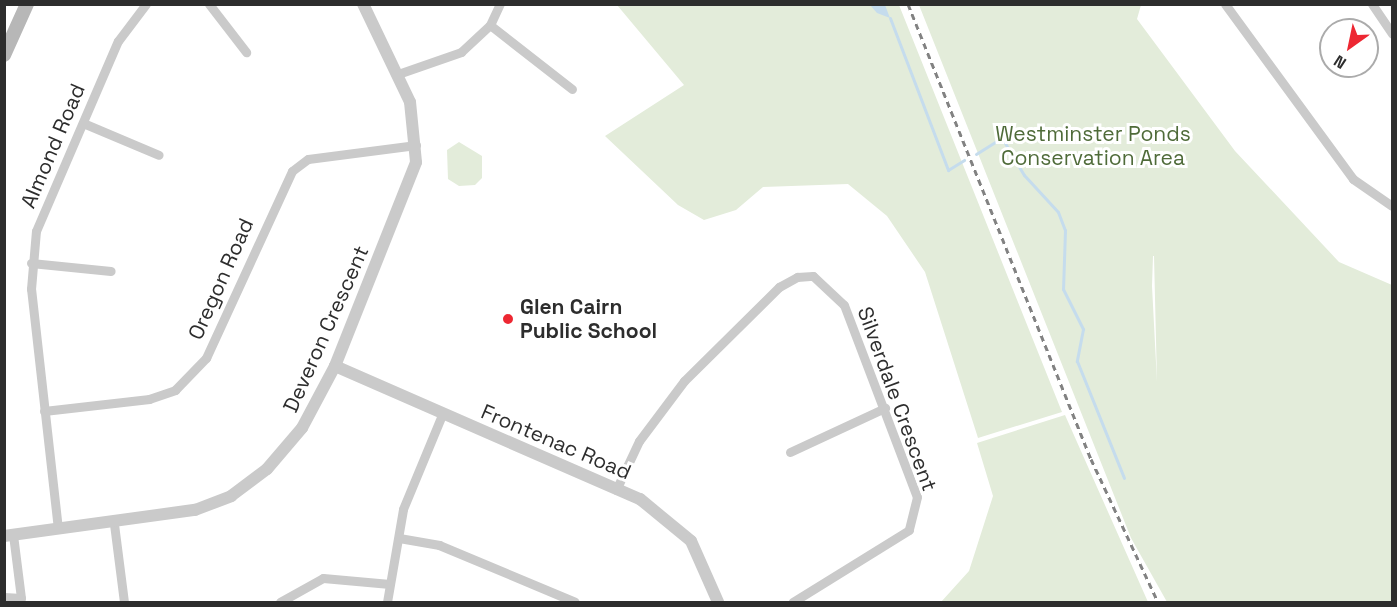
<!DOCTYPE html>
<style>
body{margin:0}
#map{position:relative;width:1397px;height:607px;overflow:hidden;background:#fff;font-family:"Space Grotesk",sans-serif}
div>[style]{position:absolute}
.green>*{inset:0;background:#e3ecda}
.water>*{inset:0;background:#c5dced}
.stream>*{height:3px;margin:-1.5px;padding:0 1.5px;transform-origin:1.5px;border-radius:1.5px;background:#c5dced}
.minor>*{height:9px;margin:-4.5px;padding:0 4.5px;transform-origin:4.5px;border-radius:4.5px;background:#cacaca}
.tertiary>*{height:12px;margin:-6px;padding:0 6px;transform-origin:6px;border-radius:6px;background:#cacaca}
.secondary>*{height:14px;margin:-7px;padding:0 7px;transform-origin:7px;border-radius:7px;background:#b7b7b7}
.rail>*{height:3px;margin-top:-1.5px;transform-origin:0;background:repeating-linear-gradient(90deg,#828282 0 6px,transparent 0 10.5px)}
.dots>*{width:16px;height:16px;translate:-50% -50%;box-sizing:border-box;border:3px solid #fff;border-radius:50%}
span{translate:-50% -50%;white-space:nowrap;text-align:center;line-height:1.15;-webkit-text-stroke:6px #fff;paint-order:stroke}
.park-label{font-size:21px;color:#4f6b39}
.street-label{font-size:21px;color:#2d2d2d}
.poi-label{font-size:21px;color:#2d2d2d;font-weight:700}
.left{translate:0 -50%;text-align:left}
.frame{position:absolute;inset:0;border:6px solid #2d2d2d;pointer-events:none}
.north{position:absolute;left:1319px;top:18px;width:60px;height:60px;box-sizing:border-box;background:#fff;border:2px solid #ababab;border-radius:50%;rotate:213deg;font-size:16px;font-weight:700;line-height:24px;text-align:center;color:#2d2d2d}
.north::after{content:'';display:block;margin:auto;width:21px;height:27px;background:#ed2732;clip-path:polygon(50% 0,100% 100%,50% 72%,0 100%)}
</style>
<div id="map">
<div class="green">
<i style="clip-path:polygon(617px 5px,899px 5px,1062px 412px,978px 438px,925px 272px,887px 216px,848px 184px,763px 187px,736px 210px,704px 220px,678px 205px,605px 136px,684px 85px)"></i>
<i style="clip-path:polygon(evenodd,919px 5px,1141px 5px,1137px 19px,1235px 151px,1339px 262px,1392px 285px,1392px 602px,1167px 602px,1131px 538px,919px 5px,1153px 256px,1154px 256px,1157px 382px,1152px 286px,1153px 256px)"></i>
<i style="clip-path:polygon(459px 142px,482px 156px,482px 178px,475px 185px,459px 186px,448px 179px,447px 150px)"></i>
<i style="clip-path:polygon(1065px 415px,1148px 602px,941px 602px,969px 571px,993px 496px,977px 443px)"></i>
</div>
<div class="water">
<i style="clip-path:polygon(870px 5px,885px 5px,890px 18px,877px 13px)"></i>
</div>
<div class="stream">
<i style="left:890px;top:18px;width:163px;rotate:69.1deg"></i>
<i style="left:948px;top:170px;width:19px;rotate:-32deg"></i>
<i style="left:976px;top:154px;width:31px;rotate:-32deg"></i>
<i style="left:1002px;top:138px;width:43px;rotate:59.3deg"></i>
<i style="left:1024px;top:175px;width:50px;rotate:47.4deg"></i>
<i style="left:1058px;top:212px;width:19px;rotate:69deg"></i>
<i style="left:1065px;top:230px;width:59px;rotate:91.9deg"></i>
<i style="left:1063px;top:289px;width:45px;rotate:63.4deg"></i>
<i style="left:1083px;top:329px;width:33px;rotate:101deg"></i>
<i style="left:1077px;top:361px;width:126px;rotate:68.1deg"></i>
</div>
<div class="minor">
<i style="left:209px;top:4px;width:61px;rotate:52.4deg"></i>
<i style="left:1225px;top:4px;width:217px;rotate:53.8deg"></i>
<i style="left:1353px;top:179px;width:47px;rotate:34.7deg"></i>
<i style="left:1372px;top:4px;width:36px;rotate:56deg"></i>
<i style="left:490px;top:25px;width:104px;rotate:38deg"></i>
<i style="left:398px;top:74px;width:67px;rotate:-19.2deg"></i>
<i style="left:461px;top:52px;width:40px;rotate:-43deg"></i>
<i style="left:490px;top:25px;width:23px;rotate:-65deg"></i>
<i style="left:83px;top:123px;width:82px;rotate:22.8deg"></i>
<i style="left:31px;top:263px;width:80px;rotate:5.7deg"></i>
<i style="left:44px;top:411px;width:106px;rotate:-6.5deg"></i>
<i style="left:149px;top:399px;width:28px;rotate:-19deg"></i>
<i style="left:175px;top:390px;width:45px;rotate:-45.9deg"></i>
<i style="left:206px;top:358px;width:206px;rotate:-65.3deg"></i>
<i style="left:292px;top:171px;width:20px;rotate:-37deg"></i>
<i style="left:308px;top:159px;width:109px;rotate:-7.4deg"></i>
<i style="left:790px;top:452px;width:105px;rotate:-24.9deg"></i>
<i style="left:616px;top:490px;width:54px;rotate:-64.9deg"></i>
<i style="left:639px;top:441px;width:75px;rotate:-53.1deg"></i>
<i style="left:684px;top:381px;width:134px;rotate:-44.7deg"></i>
<i style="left:779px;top:287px;width:21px;rotate:-29deg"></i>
<i style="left:797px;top:277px;width:16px;rotate:-4deg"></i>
<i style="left:813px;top:276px;width:42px;rotate:43.1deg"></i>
<i style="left:844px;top:305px;width:205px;rotate:69.2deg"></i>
<i style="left:917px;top:497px;width:34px;rotate:104deg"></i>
<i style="left:909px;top:530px;width:137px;rotate:148.2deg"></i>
<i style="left:114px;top:524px;width:79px;rotate:82.7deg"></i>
<i style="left:58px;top:529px;width:242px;rotate:-96.4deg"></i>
<i style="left:31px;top:289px;width:58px;rotate:-85.1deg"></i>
<i style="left:36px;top:231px;width:207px;rotate:-66.7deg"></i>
<i style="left:118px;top:41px;width:46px;rotate:-52.9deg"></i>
<i style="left:399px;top:538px;width:41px;rotate:9.9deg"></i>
<i style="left:439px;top:545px;width:147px;rotate:22.7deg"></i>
<i style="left:4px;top:597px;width:17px;rotate:3deg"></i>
<i style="left:21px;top:598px;width:64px;rotate:-97.2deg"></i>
<i style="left:280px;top:602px;width:49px;rotate:-29.2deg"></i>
<i style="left:323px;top:578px;width:67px;rotate:5.1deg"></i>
<i style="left:387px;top:602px;width:94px;rotate:-80.2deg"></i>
<i style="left:403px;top:509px;width:102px;rotate:-67.5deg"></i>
</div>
<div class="tertiary">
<i style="left:335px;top:366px;width:333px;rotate:23.6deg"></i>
<i style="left:640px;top:499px;width:66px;rotate:39.5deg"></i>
<i style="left:691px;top:541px;width:67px;rotate:66.1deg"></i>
<i style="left:4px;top:536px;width:193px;rotate:-7.8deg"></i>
<i style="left:195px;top:510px;width:39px;rotate:-21deg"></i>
<i style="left:231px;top:496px;width:45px;rotate:-36.9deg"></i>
<i style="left:267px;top:469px;width:54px;rotate:-49.5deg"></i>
<i style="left:302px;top:428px;width:70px;rotate:-62deg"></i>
<i style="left:335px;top:366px;width:219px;rotate:-68.3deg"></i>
<i style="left:416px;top:162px;width:60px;rotate:-95.7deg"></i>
<i style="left:410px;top:102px;width:109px;rotate:-115.6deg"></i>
</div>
<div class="secondary">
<i style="left:4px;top:55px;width:56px;rotate:-65.7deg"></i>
</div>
<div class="rail">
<i style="left:908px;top:4px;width:490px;rotate:68.1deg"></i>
<i style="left:1091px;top:459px;width:158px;rotate:64.9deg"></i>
</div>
<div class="dots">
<i style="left:508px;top:319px;background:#ed2732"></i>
</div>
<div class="park-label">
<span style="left:1093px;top:146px">Westminster Ponds<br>Conservation Area</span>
</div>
<div class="street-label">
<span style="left:53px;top:146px;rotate:-67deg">Almond Road</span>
<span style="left:221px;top:279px;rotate:-66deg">Oregon Road</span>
<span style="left:326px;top:329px;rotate:-66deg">Deveron Crescent</span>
<span style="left:897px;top:399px;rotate:70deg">Silverdale Crescent</span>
<span style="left:556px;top:442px;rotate:23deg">Frontenac Road</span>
</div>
<div class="poi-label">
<span class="left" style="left:520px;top:319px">Glen Cairn<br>Public School</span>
</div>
<div class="frame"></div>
<div class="north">N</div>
</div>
